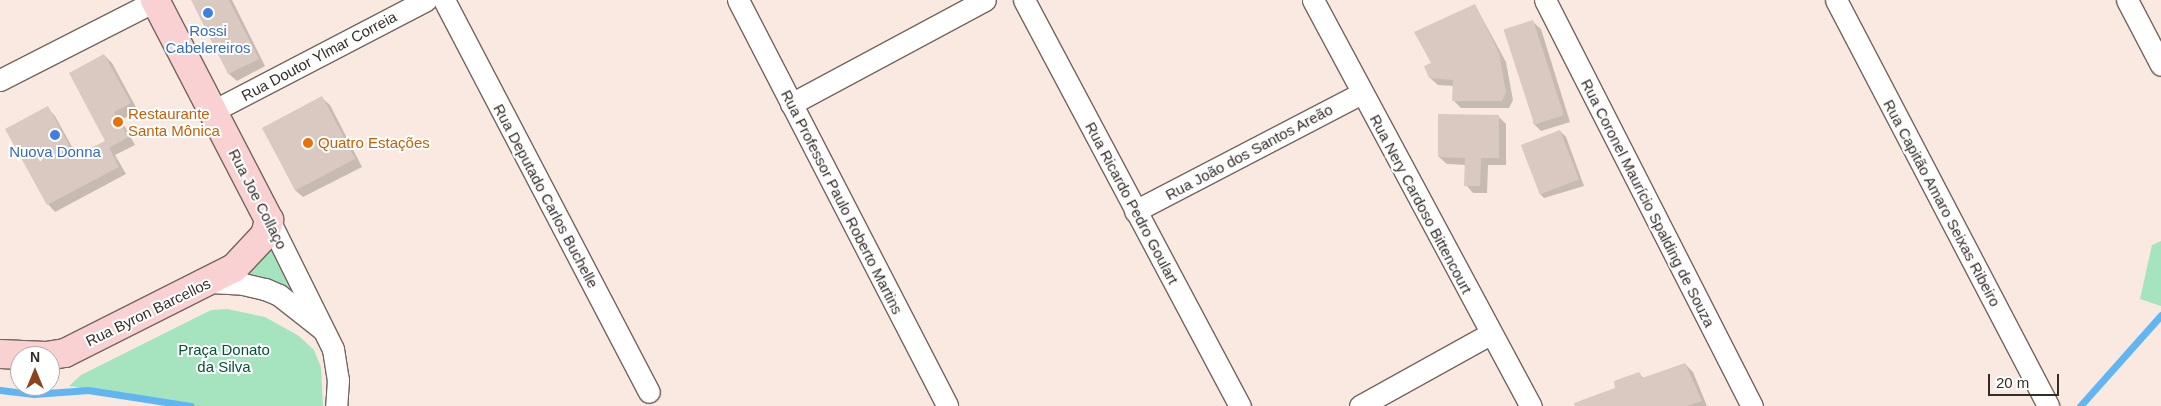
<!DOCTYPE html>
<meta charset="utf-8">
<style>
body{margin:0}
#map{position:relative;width:2161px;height:406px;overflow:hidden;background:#f9e9e0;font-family:Arial,sans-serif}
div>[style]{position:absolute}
.green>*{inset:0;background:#a6e4bf}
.shadow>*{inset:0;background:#0003}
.stream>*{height:7px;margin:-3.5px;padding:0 3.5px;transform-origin:3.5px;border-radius:3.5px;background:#60b5f2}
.building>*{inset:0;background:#d9c9c0;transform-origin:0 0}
.roads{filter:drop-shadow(1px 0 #74665f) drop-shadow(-1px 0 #74665f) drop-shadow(0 1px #74665f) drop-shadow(0 -1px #74665f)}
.street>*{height:21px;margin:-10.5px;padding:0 10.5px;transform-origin:10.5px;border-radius:10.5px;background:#fff}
.primary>*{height:28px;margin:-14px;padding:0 14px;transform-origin:14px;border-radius:14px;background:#fad1d2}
.dots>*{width:14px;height:14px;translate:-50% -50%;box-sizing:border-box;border:2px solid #fff;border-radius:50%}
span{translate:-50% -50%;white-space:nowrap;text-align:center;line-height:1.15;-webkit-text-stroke:4px #fff;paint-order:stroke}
.shop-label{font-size:15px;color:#366cbe}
.street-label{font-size:15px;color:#332d29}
.food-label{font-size:15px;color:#c56008}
.left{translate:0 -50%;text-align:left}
.park-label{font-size:15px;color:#015332}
.north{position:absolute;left:10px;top:346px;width:50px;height:50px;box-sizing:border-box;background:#fff;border:1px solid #adaba9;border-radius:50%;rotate:0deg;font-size:14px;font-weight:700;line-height:20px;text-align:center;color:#332d29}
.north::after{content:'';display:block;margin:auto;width:18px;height:22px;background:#8a441e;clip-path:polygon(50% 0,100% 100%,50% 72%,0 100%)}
.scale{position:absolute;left:1988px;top:374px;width:71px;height:22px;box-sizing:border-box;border:2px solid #332d29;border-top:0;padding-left:6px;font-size:15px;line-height:18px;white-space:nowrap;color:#332d29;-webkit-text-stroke:4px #fff;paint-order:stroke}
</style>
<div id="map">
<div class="green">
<i style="clip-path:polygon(2161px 241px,2161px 306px,2140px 299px,2152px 245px)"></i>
<i style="clip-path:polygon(271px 243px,300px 299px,235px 277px)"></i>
<i style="clip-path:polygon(227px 309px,265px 317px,299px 336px,314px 350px,321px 367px,323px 406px,191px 406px,69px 386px,81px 375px,211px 310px)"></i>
</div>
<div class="shadow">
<i style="clip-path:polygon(192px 0,232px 0,265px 66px,237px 81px,229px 74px)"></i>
<i style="clip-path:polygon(1475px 5px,1506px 62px,1513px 100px,1509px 108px,1461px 108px,1453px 100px,1454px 86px,1438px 85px,1430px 78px,1432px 63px)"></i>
<i style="clip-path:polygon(1533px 22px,1541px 29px,1570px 122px,1541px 131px,1533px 123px)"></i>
<i style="clip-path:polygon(104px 55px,112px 63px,138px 111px,121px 120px,135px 145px,115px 155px,126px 174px,55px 212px,48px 204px,48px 108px,55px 116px,77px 156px,107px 141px)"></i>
<i style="clip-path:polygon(322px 98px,330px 105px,362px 167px,303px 197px,295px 190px,263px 128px)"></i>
<i style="clip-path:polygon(1498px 116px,1506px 124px,1506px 165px,1488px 165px,1487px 193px,1473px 193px,1466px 185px,1466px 165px,1447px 164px,1439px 157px)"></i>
<i style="clip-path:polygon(1560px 131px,1566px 137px,1584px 186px,1544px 198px,1539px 193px)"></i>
<i style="clip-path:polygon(1685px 364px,1693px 372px,1707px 406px,1576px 406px,1617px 389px,1639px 373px,1644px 379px)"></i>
</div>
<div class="stream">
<i style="left:0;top:390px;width:34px;rotate:7deg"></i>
<i style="left:34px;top:394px;width:54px;rotate:-4.2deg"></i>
<i style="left:88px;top:390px;width:104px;rotate:8.8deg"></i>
<i style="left:2080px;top:406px;width:122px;rotate:-48.3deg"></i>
</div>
<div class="building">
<i style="clip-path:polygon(191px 0,229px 0,259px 59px,228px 74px)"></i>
<i style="clip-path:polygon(1475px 4px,1499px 53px,1506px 92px,1502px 101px,1452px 101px,1453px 80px,1429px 78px,1424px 66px,1431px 63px,1414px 32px)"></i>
<i style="left:1533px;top:20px;width:100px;height:31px;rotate:72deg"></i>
<i style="clip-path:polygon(104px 54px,131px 103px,114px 112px,128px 137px,109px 148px,119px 167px,47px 205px,5px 129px,48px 106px,75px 156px,105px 141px,69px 73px)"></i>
<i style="left:322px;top:96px;width:71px;height:68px;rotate:62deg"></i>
<i style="clip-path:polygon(1438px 114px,1499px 115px,1499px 158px,1481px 158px,1480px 186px,1464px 186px,1465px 158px,1438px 157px)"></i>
<i style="left:1560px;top:130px;width:53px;height:42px;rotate:69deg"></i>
<i style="clip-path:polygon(1685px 363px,1702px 401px,1687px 406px,1575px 406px,1574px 403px,1615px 388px,1614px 381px,1639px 372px,1642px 378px)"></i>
</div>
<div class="roads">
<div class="street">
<i style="left:444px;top:0;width:442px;rotate:62.4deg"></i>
<i style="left:738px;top:0;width:456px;rotate:62.7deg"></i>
<i style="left:1024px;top:0;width:460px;rotate:62deg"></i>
<i style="left:1313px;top:0;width:461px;rotate:61.8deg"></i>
<i style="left:1545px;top:0;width:456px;rotate:63deg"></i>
<i style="left:1836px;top:0;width:458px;rotate:62.4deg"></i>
<i style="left:2127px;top:0;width:73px;rotate:62.4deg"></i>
<i style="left:0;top:80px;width:174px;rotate:-27deg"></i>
<i style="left:791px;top:104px;width:220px;rotate:-28.2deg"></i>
<i style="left:213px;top:111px;width:240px;rotate:-27.5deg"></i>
<i style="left:1135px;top:211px;width:256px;rotate:-27.5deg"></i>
<i style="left:269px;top:220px;width:144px;rotate:63.6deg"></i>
<i style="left:333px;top:349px;width:31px;rotate:81deg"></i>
<i style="left:338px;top:380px;width:26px;rotate:94deg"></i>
<i style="left:210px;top:282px;width:33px;rotate:3deg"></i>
<i style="left:243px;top:284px;width:23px;rotate:13deg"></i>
<i style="left:265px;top:289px;width:15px;rotate:23deg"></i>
<i style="left:279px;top:295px;width:55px;rotate:38.3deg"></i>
<i style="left:1360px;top:406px;width:149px;rotate:-29deg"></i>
</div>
<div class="primary">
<i style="left:0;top:354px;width:46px;rotate:2.5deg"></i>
<i style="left:46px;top:356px;width:19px;rotate:-9deg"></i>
<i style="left:65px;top:353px;width:189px;rotate:-26.7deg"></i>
<i style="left:234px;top:268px;width:45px;rotate:-46.8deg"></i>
<i style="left:265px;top:235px;width:16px;rotate:-75deg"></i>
<i style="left:269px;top:220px;width:248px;rotate:-117.4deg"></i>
</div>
</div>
<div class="dots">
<i style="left:208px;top:13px;background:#3f7fe0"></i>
<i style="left:118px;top:122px;background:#e8710a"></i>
<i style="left:55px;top:135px;background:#3f7fe0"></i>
<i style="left:308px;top:143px;background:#e8710a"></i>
</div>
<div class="shop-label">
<span style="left:208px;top:39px">Rossi<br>Cabelereiros</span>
<span style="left:55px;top:152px">Nuova Donna</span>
</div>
<div class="street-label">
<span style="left:319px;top:56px;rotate:-28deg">Rua Doutor Ylmar Correia</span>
<span style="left:1249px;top:152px;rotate:-28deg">Rua João dos Santos Areão</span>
<span style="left:546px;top:196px;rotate:62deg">Rua Deputado Carlos Buchelle</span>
<span style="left:258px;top:199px;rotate:63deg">Rua Joe Collaço</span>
<span style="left:842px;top:202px;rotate:63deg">Rua Professor Paulo Roberto Martins</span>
<span style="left:1132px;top:203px;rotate:62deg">Rua Ricardo Pedro Goulart</span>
<span style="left:1648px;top:203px;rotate:63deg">Rua Coronel Maurício Spalding de Souza</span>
<span style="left:1942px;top:203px;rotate:62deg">Rua Capitão Amaro Seixas Ribeiro</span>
<span style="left:1421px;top:204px;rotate:62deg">Rua Nery Cardoso Bittencourt</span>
<span style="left:148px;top:312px;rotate:-26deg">Rua Byron Barcellos</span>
</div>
<div class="food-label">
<span class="left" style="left:128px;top:122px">Restaurante<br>Santa Mônica</span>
<span class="left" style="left:318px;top:143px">Quatro Estações</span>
</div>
<div class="park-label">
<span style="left:224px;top:358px">Praça Donato<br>da Silva</span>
</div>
<div class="north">N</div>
<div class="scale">20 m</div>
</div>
